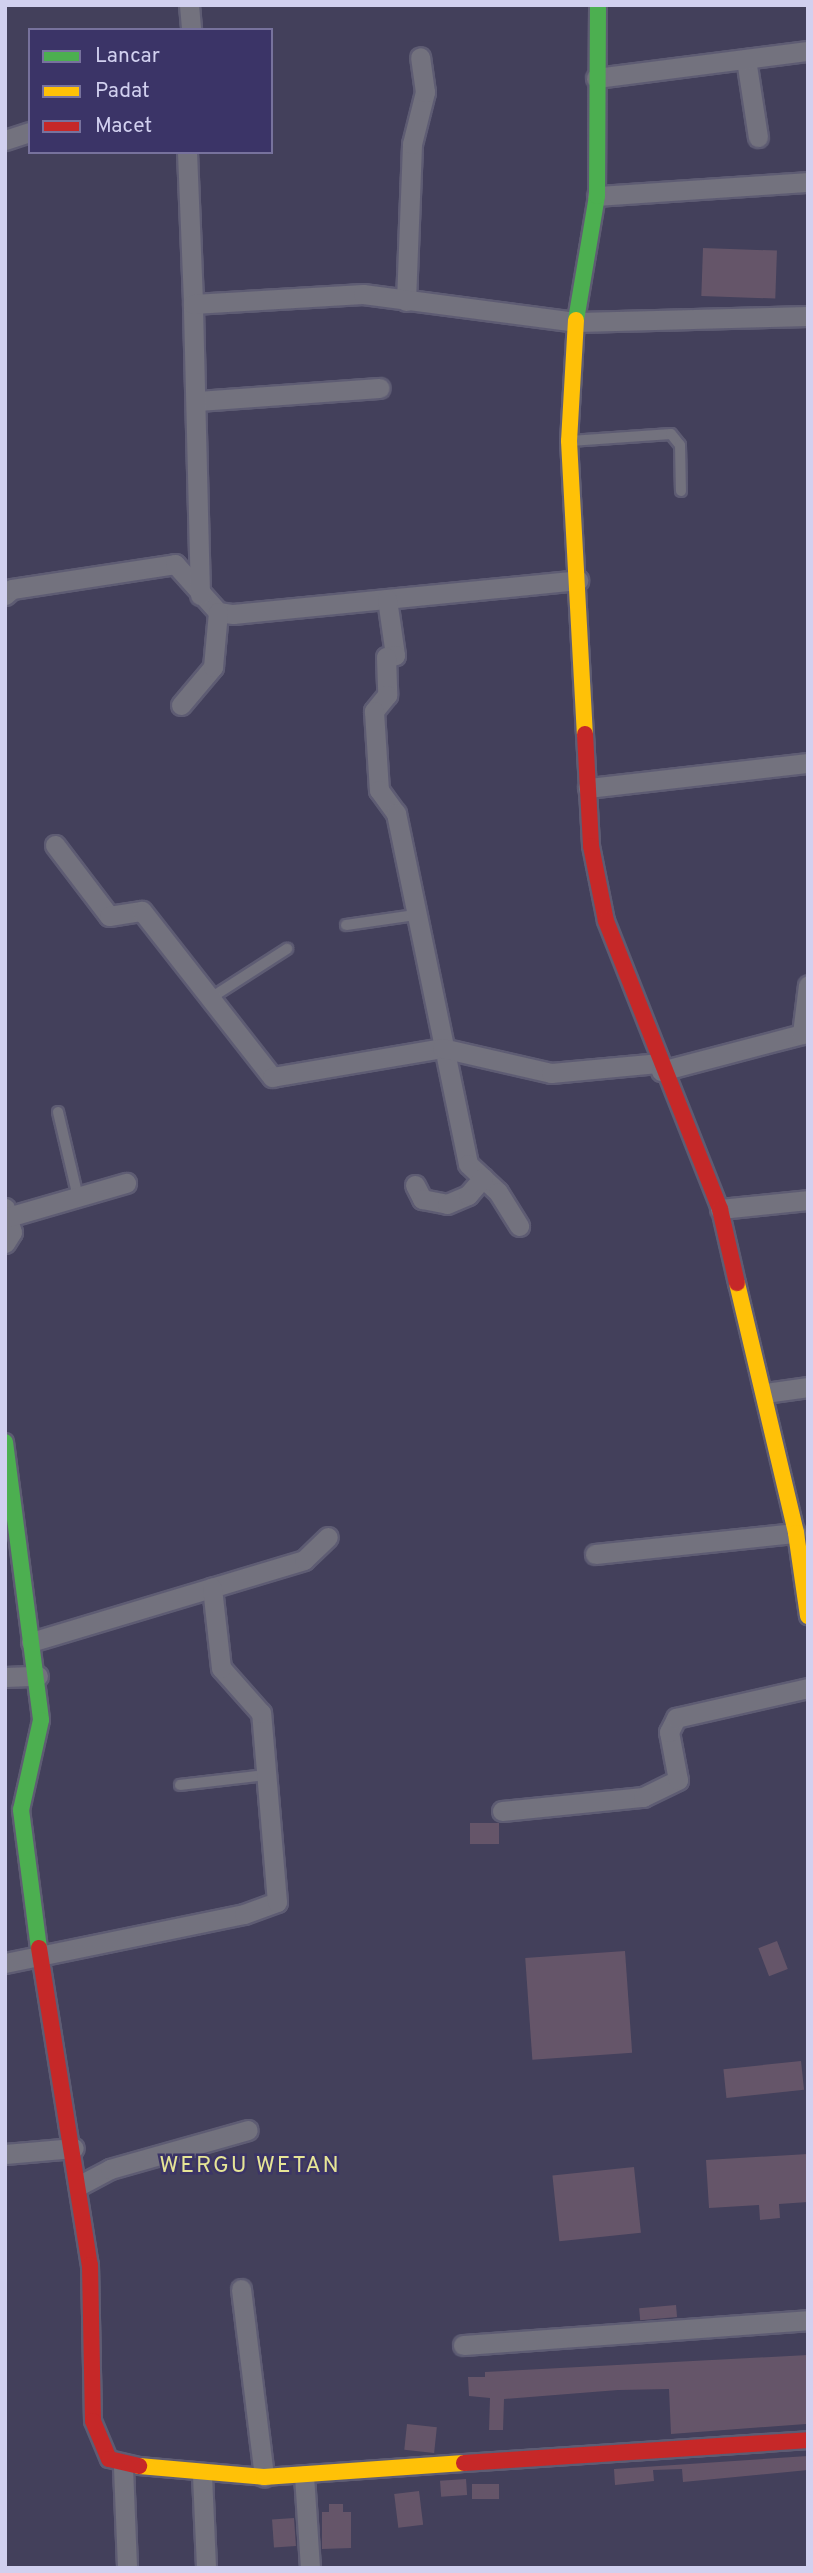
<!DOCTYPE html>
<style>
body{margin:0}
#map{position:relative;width:813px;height:2573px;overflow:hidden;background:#43405b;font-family:Overpass,sans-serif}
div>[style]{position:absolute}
.building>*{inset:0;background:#655569;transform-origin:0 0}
.roads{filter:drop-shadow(2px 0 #5e5c73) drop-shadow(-2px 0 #5e5c73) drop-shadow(0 2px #5e5c73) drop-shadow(0 -2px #5e5c73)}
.lane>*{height:10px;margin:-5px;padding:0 5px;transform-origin:5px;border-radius:5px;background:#73727e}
.street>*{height:19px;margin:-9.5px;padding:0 9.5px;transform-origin:9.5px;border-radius:9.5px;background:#73727e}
.fast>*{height:16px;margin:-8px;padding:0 8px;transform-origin:8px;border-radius:8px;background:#4caf50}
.slow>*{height:16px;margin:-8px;padding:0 8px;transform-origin:8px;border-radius:8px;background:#ffc107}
.jam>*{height:16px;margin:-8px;padding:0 8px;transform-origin:8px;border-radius:8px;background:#c62828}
span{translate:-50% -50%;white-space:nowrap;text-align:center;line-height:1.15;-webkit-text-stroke:5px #3b3467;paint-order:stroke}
.quarter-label{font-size:23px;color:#e6e596;letter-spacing:2px}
.frame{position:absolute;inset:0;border:7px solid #d1d0ef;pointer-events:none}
.legend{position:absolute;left:28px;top:28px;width:245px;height:126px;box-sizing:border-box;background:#3b3467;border:2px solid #77729d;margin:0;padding:9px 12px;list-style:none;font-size:21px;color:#d1d0ef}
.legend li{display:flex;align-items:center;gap:14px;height:35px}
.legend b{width:35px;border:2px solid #77729d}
</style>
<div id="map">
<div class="building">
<i style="left:703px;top:248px;width:74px;height:48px;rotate:2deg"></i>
<i style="left:499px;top:1823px;width:21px;height:29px;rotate:90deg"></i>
<i style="left:777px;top:1941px;width:30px;height:20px;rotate:69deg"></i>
<i style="left:625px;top:1951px;width:102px;height:100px;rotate:86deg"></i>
<i style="left:801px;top:2061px;width:29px;height:78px;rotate:84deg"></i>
<i style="clip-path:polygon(808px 2154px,808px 2202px,779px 2204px,780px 2218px,760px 2220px,759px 2205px,709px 2208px,706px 2160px)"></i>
<i style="left:634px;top:2167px;width:66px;height:82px;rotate:84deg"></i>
<i style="left:676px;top:2305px;width:12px;height:37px;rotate:85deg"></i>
<i style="clip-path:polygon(808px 2355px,806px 2424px,671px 2434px,669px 2389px,618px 2390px,504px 2399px,503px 2430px,489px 2430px,490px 2398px,469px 2396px,468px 2377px,485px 2377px,485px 2372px)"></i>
<i style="left:407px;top:2424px;width:30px;height:26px;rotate:6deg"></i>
<i style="clip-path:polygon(808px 2456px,808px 2470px,683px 2482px,682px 2469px,653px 2470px,654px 2481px,615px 2485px,614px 2469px)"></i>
<i style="left:466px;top:2479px;width:16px;height:26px;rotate:86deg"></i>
<i style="left:472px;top:2484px;width:27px;height:15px"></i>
<i style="left:419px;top:2491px;width:34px;height:25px;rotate:83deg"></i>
<i style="clip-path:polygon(329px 2504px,343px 2504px,343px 2512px,351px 2512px,351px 2548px,322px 2549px,322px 2512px,329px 2512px)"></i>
<i style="left:294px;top:2518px;width:28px;height:22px;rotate:86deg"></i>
</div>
<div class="roads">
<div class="lane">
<i style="left:570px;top:441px;width:101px;rotate:-4deg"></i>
<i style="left:671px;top:434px;width:14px;rotate:51deg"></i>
<i style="left:680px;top:445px;width:46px;rotate:88.8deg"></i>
<i style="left:346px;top:925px;width:70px;rotate:-8.2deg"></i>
<i style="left:209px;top:999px;width:93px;rotate:-32.7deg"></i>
<i style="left:58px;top:1112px;width:87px;rotate:76.8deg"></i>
<i style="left:180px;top:1785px;width:88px;rotate:-6.6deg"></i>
</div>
<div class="street">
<i style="left:189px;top:5px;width:25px;rotate:85deg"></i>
<i style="left:746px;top:59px;width:79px;rotate:81.3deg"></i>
<i style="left:596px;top:78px;width:214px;rotate:-7.3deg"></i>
<i style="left:5px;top:140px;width:26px;rotate:-18deg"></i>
<i style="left:187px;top:152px;width:152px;rotate:87.7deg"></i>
<i style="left:597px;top:196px;width:211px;rotate:-3.8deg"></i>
<i style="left:406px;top:301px;width:157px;rotate:-87.8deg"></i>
<i style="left:412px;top:144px;width:54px;rotate:-76deg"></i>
<i style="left:425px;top:92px;width:35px;rotate:-98deg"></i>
<i style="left:197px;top:401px;width:183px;rotate:-4.1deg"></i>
<i style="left:5px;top:595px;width:9px;rotate:-41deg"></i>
<i style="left:12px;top:589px;width:165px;rotate:-8.7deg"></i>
<i style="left:175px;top:564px;width:64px;rotate:48.1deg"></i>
<i style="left:218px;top:612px;width:15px;rotate:8deg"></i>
<i style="left:233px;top:614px;width:347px;rotate:-5.6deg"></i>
<i style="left:200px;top:595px;width:291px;rotate:-91.4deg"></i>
<i style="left:193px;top:304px;width:170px;rotate:-3.4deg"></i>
<i style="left:363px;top:294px;width:216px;rotate:7.5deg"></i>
<i style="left:577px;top:322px;width:231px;rotate:-1.5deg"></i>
<i style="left:387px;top:599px;width:57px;rotate:81.9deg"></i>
<i style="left:395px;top:655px;width:9px;rotate:167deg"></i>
<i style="left:386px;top:657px;width:38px;rotate:88deg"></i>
<i style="left:387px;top:695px;width:21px;rotate:129deg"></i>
<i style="left:374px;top:711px;width:79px;rotate:86.4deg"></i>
<i style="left:379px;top:790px;width:29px;rotate:54deg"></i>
<i style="left:396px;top:813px;width:358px;rotate:78.4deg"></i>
<i style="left:468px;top:1164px;width:41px;rotate:43deg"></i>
<i style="left:498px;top:1192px;width:40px;rotate:58deg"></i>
<i style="left:181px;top:705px;width:50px;rotate:-49.9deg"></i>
<i style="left:213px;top:667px;width:55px;rotate:-84.8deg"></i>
<i style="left:588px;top:788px;width:221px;rotate:-6.5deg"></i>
<i style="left:55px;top:845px;width:89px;rotate:52.7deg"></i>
<i style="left:109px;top:916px;width:33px;rotate:-9deg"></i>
<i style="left:142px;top:911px;width:211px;rotate:51.9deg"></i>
<i style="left:272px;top:1077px;width:172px;rotate:-9.7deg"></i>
<i style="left:442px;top:1048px;width:112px;rotate:12.9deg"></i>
<i style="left:551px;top:1073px;width:107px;rotate:-5.3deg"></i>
<i style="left:661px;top:1071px;width:146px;rotate:-14.7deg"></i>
<i style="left:802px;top:1034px;width:49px;rotate:-83deg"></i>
<i style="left:415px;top:1185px;width:16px;rotate:63deg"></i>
<i style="left:422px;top:1199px;width:25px;rotate:11deg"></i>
<i style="left:447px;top:1204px;width:23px;rotate:-23deg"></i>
<i style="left:468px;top:1195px;width:23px;rotate:-49deg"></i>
<i style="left:5px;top:1208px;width:25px;rotate:74deg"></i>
<i style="left:12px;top:1232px;width:13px;rotate:122deg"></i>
<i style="left:720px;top:1209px;width:88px;rotate:-5.8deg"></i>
<i style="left:8px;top:1217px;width:123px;rotate:-16.1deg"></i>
<i style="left:765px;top:1393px;width:43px;rotate:-7.9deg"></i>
<i style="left:595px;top:1554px;width:202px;rotate:-6deg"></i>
<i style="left:31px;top:1642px;width:285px;rotate:-16.7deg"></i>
<i style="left:304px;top:1560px;width:33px;rotate:-44deg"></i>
<i style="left:5px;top:1677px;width:33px;rotate:-2deg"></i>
<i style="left:502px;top:1811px;width:142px;rotate:-5.7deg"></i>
<i style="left:643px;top:1797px;width:39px;rotate:-26deg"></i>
<i style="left:678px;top:1780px;width:49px;rotate:-100.6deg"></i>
<i style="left:669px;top:1732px;width:16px;rotate:-63deg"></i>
<i style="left:676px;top:1718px;width:135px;rotate:-12.8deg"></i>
<i style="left:5px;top:1963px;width:244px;rotate:-11.6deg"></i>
<i style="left:244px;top:1914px;width:35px;rotate:-20deg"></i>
<i style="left:277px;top:1902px;width:190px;rotate:-94.8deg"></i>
<i style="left:261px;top:1713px;width:60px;rotate:-131.6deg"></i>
<i style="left:221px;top:1668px;width:81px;rotate:-96.4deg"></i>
<i style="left:5px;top:2154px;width:69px;rotate:-5deg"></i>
<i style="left:80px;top:2185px;width:34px;rotate:-28deg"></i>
<i style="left:110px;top:2169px;width:143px;rotate:-15.8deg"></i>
<i style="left:241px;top:2289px;width:189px;rotate:83deg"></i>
<i style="left:463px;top:2345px;width:346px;rotate:-4.1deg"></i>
<i style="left:123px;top:2467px;width:101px;rotate:87.7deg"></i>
<i style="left:202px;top:2475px;width:93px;rotate:87.5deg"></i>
<i style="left:304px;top:2475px;width:93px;rotate:86.3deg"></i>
</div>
<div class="fast">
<i style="left:576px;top:320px;width:126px;rotate:-80.4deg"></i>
<i style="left:597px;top:196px;width:191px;rotate:-89.7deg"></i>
<i style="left:5px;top:1442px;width:280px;rotate:82.6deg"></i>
<i style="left:41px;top:1720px;width:92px;rotate:102.5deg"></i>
<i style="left:21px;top:1810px;width:139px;rotate:82.6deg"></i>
</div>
<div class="slow">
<i style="left:576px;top:320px;width:121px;rotate:93.3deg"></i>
<i style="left:569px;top:441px;width:293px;rotate:86.9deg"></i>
<i style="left:737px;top:1283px;width:257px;rotate:76.7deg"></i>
<i style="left:796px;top:1533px;width:84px;rotate:81.8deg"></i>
<i style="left:139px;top:2466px;width:125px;rotate:5deg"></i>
<i style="left:264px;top:2477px;width:200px;rotate:-4deg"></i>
</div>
<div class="jam">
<i style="left:585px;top:734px;width:112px;rotate:86.9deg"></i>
<i style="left:591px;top:846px;width:76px;rotate:78.7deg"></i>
<i style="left:606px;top:921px;width:310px;rotate:68.4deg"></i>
<i style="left:720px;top:1209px;width:76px;rotate:77.1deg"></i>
<i style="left:39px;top:1948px;width:321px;rotate:80.9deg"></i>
<i style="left:90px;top:2265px;width:156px;rotate:88.9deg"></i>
<i style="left:93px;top:2421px;width:41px;rotate:67.2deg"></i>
<i style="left:109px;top:2459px;width:31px;rotate:13deg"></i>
<i style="left:464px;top:2463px;width:345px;rotate:-3.8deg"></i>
</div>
</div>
<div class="quarter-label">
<span style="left:250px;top:2167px">WERGU WETAN</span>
</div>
<div class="frame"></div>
<ul class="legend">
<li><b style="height:9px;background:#4caf50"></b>Lancar</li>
<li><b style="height:9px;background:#ffc107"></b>Padat</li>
<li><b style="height:9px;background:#c62828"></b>Macet</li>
</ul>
</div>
